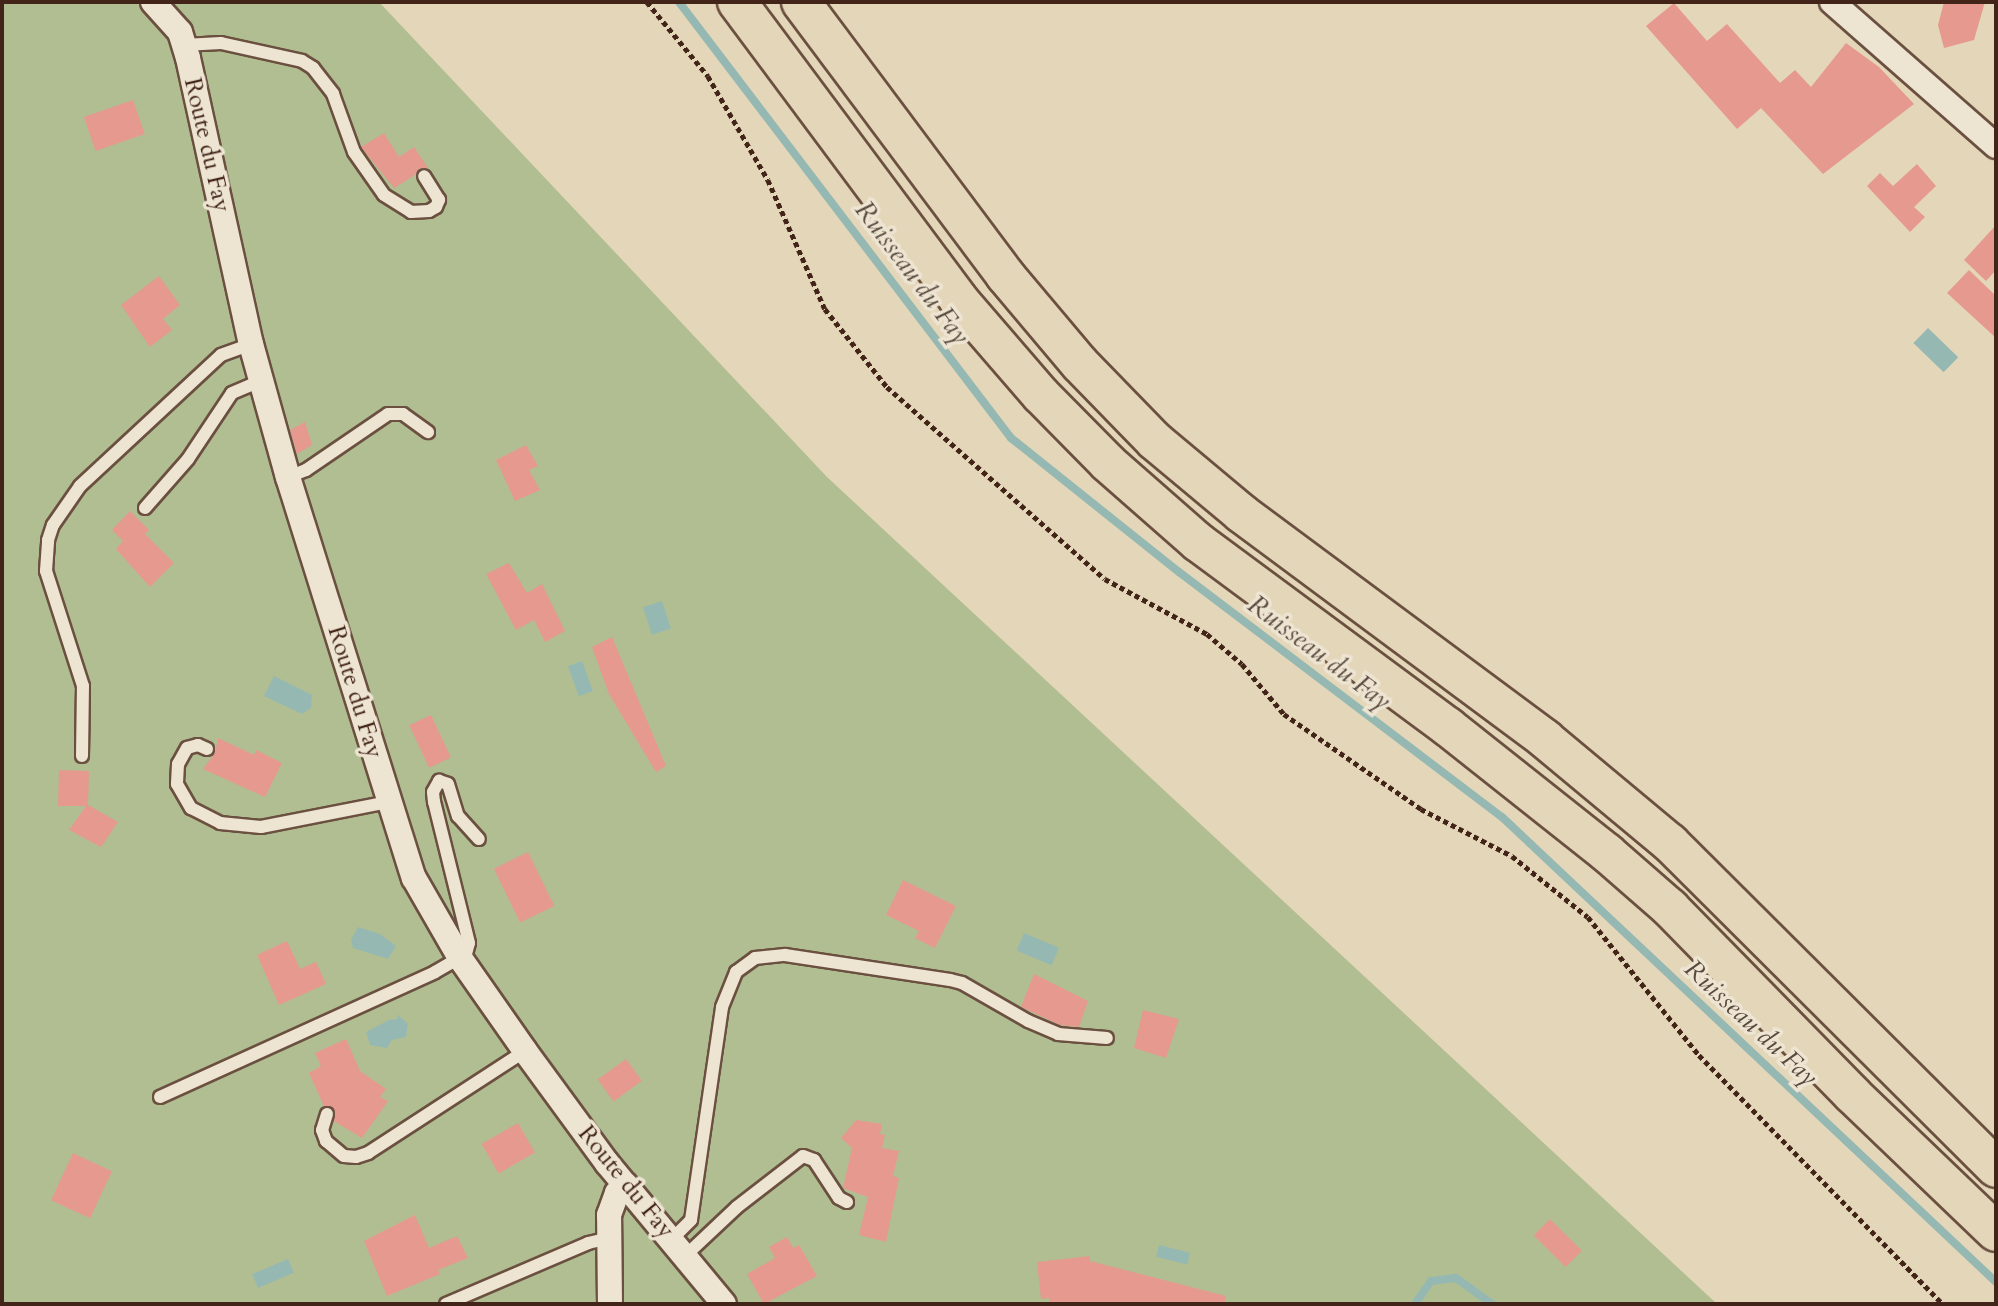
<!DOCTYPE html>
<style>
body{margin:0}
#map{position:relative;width:1998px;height:1306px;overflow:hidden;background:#e4d6b9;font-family:Cardo,serif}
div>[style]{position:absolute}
.green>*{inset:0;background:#b1be92}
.water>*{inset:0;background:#95b9b2;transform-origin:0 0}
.stream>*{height:8px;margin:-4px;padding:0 4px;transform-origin:4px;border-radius:4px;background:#95b9b2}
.building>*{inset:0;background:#e6998f;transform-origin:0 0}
.path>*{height:4.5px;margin-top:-2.25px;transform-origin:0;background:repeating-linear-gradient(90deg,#432418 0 5px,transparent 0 8.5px)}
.roads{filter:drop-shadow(2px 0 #6b5040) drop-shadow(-2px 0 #6b5040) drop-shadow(0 2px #6b5040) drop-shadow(0 -2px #6b5040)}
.lane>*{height:12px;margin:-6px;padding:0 6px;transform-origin:6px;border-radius:6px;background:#ede4d2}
.street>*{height:24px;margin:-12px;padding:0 12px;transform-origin:12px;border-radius:12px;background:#ede4d2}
.highway>*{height:38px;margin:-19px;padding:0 19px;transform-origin:19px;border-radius:19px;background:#e4d6b9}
span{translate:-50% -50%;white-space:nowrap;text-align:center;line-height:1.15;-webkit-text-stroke:7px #ede4d2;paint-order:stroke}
.street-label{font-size:24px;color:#432418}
.water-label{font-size:26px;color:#58493e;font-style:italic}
.frame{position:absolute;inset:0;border:4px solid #432418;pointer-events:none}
</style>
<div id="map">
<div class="green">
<i style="clip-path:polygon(2px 2px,379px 2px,827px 477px,1717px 1304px,2px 1304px)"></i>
</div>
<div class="water">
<i style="left:1928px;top:328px;width:42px;height:21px;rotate:44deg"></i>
<i style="left:662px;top:601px;width:29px;height:20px;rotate:72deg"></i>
<i style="left:582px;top:661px;width:32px;height:15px;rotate:70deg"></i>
<i style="clip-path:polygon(274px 676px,312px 695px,311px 708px,302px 714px,264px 696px)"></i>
<i style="clip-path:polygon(358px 927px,380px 934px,396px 946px,388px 959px,353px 948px,351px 940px)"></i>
<i style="left:1024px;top:933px;width:38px;height:19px;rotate:23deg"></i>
<i style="clip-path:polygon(397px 1014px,408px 1024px,406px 1037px,392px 1040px,387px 1048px,370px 1045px,366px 1032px,389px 1020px,398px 1019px)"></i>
<i style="left:1159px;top:1245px;width:32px;height:12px;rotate:14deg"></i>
<i style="left:288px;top:1259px;width:15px;height:39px;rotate:67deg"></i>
</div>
<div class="stream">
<i style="left:679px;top:2px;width:548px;rotate:52.71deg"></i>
<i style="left:1011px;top:438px;width:215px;rotate:38.6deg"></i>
<i style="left:1179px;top:572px;width:405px;rotate:37.2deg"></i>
<i style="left:1502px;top:817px;width:678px;rotate:43.27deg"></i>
<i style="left:1415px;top:1304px;width:28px;rotate:-55deg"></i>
<i style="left:1431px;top:1281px;width:25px;rotate:-7deg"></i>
<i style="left:1456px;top:1278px;width:44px;rotate:35.8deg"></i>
</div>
<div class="building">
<i style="clip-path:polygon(1944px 2px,1985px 2px,1974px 40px,1944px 48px,1938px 25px)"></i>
<i style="clip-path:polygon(1674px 3px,1707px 41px,1727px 24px,1780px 83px,1795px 70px,1811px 87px,1846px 43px,1879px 67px,1914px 104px,1823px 174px,1761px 108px,1737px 129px,1646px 26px)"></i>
<i style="left:133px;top:100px;width:36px;height:52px;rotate:71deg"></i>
<i style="clip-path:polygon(384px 133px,399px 157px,414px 147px,428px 168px,420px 168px,415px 175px,394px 188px,361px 147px)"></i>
<i style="clip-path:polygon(1917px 164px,1936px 186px,1914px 207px,1925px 217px,1910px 232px,1867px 186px,1880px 173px,1893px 186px)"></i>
<i style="clip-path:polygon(1996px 225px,1996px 270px,1986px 281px,1964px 260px)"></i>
<i style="clip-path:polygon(1969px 270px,1996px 296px,1996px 338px,1947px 293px)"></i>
<i style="clip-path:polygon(159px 276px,180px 305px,163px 319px,172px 330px,150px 347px,121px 305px)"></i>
<i style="clip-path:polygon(305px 422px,312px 445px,297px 454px,290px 430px)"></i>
<i style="clip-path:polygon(526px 445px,538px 466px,529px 470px,540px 490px,515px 501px,496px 460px)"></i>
<i style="clip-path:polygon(130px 511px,149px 530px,145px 534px,174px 563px,150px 587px,116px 549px,123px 541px,112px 530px)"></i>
<i style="clip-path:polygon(509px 563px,527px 593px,542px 584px,565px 631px,545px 642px,534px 620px,516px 630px,486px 574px)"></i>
<i style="clip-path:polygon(612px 637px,666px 766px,656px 772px,609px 694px,592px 647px)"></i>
<i style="left:431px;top:715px;width:47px;height:24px;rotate:65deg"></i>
<i style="clip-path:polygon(218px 738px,254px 755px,256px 750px,282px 763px,265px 797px,203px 769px,215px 753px)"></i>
<i style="clip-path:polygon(59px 770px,89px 771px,88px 805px,118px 822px,101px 847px,69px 830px,86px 806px,58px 806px)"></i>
<i style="left:528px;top:852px;width:60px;height:38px;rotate:64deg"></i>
<i style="clip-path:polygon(903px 880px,956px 906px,935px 948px,915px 938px,919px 931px,886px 915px)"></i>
<i style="clip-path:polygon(287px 941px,300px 969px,316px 962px,326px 984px,279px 1005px,257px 955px)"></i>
<i style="clip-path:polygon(1034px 974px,1088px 1001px,1079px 1027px,1060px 1025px,1021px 1007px)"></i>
<i style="clip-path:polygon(1143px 1010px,1179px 1019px,1166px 1058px,1134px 1048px)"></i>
<i style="clip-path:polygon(346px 1039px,360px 1071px,386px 1089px,380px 1097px,388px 1101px,362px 1138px,334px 1121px,334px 1109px,324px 1106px,309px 1073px,321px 1066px,315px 1053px)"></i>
<i style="left:626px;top:1059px;width:27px;height:35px;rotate:54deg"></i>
<i style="clip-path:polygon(856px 1120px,882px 1124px,880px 1134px,885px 1135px,882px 1148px,899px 1151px,893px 1176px,899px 1178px,886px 1242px,859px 1235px,868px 1197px,843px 1188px,852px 1148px,841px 1138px)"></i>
<i style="left:518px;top:1123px;width:34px;height:42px;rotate:60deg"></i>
<i style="left:73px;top:1153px;width:43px;height:52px;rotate:25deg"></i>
<i style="clip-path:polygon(415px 1215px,429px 1248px,457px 1236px,468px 1258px,438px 1270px,440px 1274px,387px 1296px,364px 1241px)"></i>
<i style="left:1550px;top:1219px;width:45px;height:23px;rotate:45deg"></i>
<i style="clip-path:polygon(787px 1237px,793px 1248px,799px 1245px,817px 1276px,764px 1304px,747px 1274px,775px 1258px,769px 1247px)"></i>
<i style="clip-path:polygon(1090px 1256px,1090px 1261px,1226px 1296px,1225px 1304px,1049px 1304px,1049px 1298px,1041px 1299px,1037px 1262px)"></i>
</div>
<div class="path">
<i style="left:647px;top:2px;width:96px;rotate:50.5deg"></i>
<i style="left:708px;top:76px;width:120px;rotate:60deg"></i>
<i style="left:768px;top:180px;width:141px;rotate:66.2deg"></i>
<i style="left:825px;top:309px;width:100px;rotate:51.5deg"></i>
<i style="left:887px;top:387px;width:290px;rotate:41.4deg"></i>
<i style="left:1105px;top:579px;width:116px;rotate:28.3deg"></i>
<i style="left:1207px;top:634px;width:46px;rotate:40.6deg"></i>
<i style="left:1242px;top:664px;width:65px;rotate:50deg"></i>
<i style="left:1284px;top:714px;width:167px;rotate:34.7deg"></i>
<i style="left:1421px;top:809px;width:102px;rotate:27.3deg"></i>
<i style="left:1512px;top:856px;width:97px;rotate:38.8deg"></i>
<i style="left:1588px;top:917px;width:177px;rotate:51.2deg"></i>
<i style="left:1699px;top:1055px;width:349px;rotate:45.6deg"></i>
</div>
<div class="roads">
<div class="lane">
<i style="left:184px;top:45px;width:37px;rotate:-3deg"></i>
<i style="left:221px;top:43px;width:83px;rotate:12.5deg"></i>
<i style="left:302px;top:61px;width:13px;rotate:32deg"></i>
<i style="left:313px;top:68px;width:33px;rotate:52deg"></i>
<i style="left:333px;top:94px;width:62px;rotate:70.1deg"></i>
<i style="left:354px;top:152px;width:52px;rotate:55.1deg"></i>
<i style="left:384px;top:195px;width:32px;rotate:32deg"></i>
<i style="left:411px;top:212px;width:18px;rotate:-3deg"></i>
<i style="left:429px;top:211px;width:8px;rotate:-30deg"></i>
<i style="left:436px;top:207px;width:8px;rotate:-67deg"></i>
<i style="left:439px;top:200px;width:28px;rotate:-122deg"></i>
<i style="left:288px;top:477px;width:19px;rotate:-21deg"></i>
<i style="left:306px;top:470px;width:99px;rotate:-34.3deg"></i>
<i style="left:388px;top:414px;width:15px"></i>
<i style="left:403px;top:414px;width:31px;rotate:36deg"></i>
<i style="left:145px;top:508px;width:65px;rotate:-48.7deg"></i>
<i style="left:188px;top:459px;width:79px;rotate:-56.3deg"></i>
<i style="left:232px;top:393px;width:33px;rotate:-23deg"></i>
<i style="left:207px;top:749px;width:10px;rotate:-156deg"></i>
<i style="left:198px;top:745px;width:11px;rotate:165deg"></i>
<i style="left:187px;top:748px;width:18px;rotate:119deg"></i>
<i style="left:178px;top:764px;width:20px;rotate:93deg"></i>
<i style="left:177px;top:784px;width:28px;rotate:60deg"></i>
<i style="left:191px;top:808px;width:33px;rotate:27deg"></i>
<i style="left:220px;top:823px;width:41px;rotate:5.6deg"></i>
<i style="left:261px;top:827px;width:129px;rotate:-11.1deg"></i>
<i style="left:82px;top:756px;width:70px;rotate:-89.2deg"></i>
<i style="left:83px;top:686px;width:121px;rotate:-107.8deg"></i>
<i style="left:46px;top:571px;width:31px;rotate:-86deg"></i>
<i style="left:48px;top:540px;width:16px;rotate:-72deg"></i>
<i style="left:53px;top:525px;width:47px;rotate:-55.3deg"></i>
<i style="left:80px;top:486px;width:192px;rotate:-42.9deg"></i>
<i style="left:221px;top:355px;width:32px;rotate:-20deg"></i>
<i style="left:160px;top:1097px;width:302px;rotate:-24.4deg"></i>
<i style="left:435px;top:972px;width:36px;rotate:-30deg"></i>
<i style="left:466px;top:954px;width:11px;rotate:-75deg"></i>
<i style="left:469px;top:943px;width:145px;rotate:-103.9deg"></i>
<i style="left:434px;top:802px;width:10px;rotate:-96deg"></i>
<i style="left:433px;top:792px;width:13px;rotate:-61deg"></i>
<i style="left:439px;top:781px;width:9px;rotate:18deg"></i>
<i style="left:448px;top:784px;width:34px;rotate:73deg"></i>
<i style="left:458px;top:816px;width:31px;rotate:48deg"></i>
<i style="left:327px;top:1114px;width:17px;rotate:107deg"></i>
<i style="left:322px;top:1130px;width:12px;rotate:70deg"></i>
<i style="left:326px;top:1141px;width:23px;rotate:40deg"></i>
<i style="left:344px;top:1156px;width:12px;rotate:5deg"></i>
<i style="left:356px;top:1157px;width:13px;rotate:-18deg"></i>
<i style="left:368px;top:1153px;width:187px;rotate:-33deg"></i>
<i style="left:672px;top:1239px;width:27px;rotate:-45deg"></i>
<i style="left:691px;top:1220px;width:215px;rotate:-81.7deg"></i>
<i style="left:722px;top:1007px;width:38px;rotate:-68deg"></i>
<i style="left:736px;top:972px;width:24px;rotate:-36deg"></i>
<i style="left:755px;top:958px;width:30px;rotate:-6deg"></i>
<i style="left:785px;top:955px;width:167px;rotate:8.6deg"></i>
<i style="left:950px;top:980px;width:12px;rotate:14deg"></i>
<i style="left:962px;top:983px;width:76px;rotate:29.9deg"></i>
<i style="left:1028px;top:1021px;width:33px;rotate:23deg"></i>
<i style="left:1058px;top:1034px;width:49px;rotate:4.7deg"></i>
<i style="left:685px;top:1256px;width:71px;rotate:-43.3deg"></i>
<i style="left:737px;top:1207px;width:83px;rotate:-37.7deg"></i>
<i style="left:803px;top:1156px;width:12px;rotate:20deg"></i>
<i style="left:814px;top:1160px;width:45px;rotate:56.7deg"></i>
<i style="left:839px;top:1198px;width:9px;rotate:27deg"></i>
<i style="left:446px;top:1304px;width:155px;rotate:-23.2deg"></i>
<i style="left:588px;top:1243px;width:23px;rotate:-13deg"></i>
</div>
<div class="street">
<i style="left:153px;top:2px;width:40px;rotate:48deg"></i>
<i style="left:180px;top:32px;width:27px;rotate:73deg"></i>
<i style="left:188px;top:58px;width:293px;rotate:77.6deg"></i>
<i style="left:251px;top:344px;width:138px;rotate:74.5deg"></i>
<i style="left:288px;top:477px;width:420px;rotate:72.6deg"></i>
<i style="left:414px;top:878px;width:92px;rotate:60.1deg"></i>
<i style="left:460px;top:958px;width:113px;rotate:55deg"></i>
<i style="left:525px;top:1051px;width:139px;rotate:53.8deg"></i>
<i style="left:607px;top:1163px;width:183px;rotate:50.3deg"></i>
<i style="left:1832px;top:2px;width:218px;rotate:41.3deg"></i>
<i style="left:610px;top:1304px;width:89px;rotate:-90.6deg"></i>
<i style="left:609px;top:1215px;width:23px;rotate:-70deg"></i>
<i style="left:617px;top:1193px;width:12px;rotate:-42deg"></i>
</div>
<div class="highway">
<i style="left:737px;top:2px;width:370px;rotate:53.3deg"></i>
<i style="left:958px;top:299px;width:127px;rotate:49.2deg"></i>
<i style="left:1041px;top:395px;width:95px;rotate:45.4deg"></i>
<i style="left:1108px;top:463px;width:120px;rotate:41.3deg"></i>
<i style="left:1198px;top:542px;width:311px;rotate:36.5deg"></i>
<i style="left:1448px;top:727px;width:203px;rotate:38.4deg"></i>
<i style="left:1607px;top:853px;width:84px;rotate:41.1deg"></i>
<i style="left:1670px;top:908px;width:260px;rotate:45.6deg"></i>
<i style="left:1852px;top:1094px;width:199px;rotate:43.8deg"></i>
<i style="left:801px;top:2px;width:341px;rotate:53.2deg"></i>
<i style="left:1005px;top:275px;width:116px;rotate:49.9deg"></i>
<i style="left:1080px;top:364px;width:107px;rotate:45.8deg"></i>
<i style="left:1155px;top:441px;width:112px;rotate:39.9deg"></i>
<i style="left:1241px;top:513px;width:379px;rotate:36.6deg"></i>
<i style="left:1545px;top:739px;width:163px;rotate:39.8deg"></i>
<i style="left:1670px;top:843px;width:460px;rotate:44.9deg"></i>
</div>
</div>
<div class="street-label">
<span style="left:207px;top:145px;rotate:77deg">Route du Fay</span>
<span style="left:355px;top:692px;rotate:73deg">Route du Fay</span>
<span style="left:626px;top:1182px;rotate:51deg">Route du Fay</span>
</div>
<div class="water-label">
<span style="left:912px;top:273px;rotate:53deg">Ruisseau du Fay</span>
<span style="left:1319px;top:653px;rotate:37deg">Ruisseau du Fay</span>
<span style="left:1751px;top:1023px;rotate:43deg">Ruisseau du Fay</span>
</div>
<div class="frame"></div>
</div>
